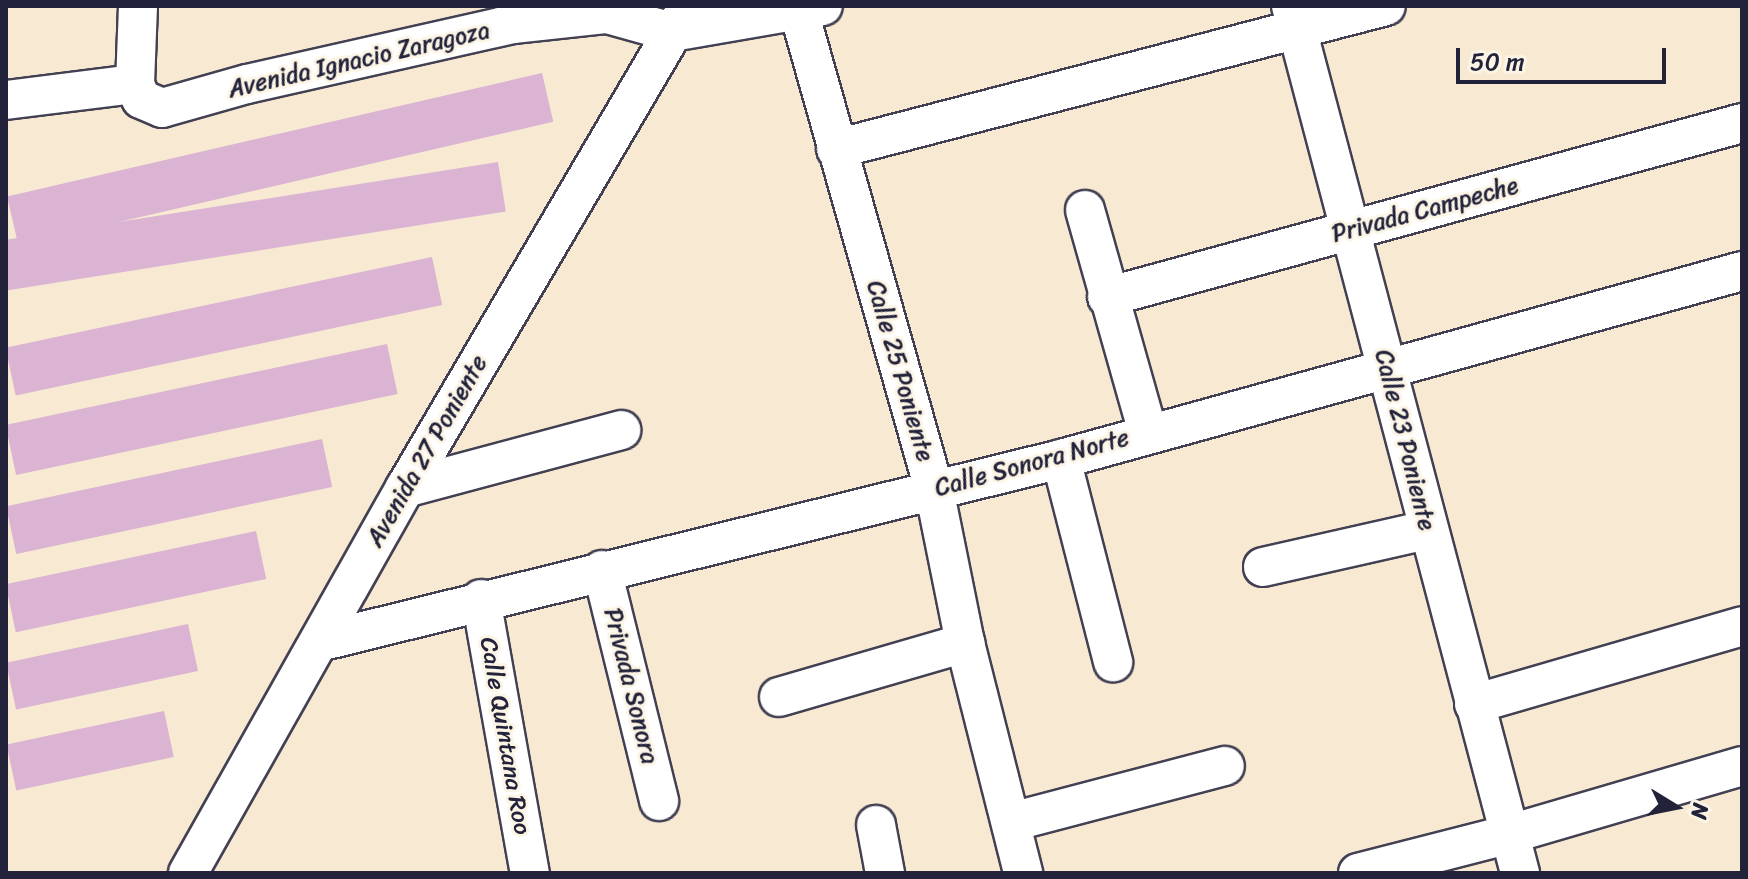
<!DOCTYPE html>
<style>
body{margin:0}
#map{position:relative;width:1748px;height:879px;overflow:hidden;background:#f7e9d2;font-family:Sriracha,sans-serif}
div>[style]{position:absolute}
.building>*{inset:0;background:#dab4d2;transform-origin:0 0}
.roads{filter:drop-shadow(2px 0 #424052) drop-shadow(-2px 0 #424052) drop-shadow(0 2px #424052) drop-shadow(0 -2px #424052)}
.minor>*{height:38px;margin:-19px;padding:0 19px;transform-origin:19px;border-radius:19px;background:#fff}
span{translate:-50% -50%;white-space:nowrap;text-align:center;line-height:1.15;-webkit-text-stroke:6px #fcf5e5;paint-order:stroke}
.street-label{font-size:24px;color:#22223b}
.frame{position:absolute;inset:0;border:8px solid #22223b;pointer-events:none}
.north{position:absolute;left:1636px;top:767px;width:80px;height:80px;-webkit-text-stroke:6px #fcf5e5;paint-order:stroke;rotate:100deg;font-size:22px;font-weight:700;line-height:32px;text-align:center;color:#22223b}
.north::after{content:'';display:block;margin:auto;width:28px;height:36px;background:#22223b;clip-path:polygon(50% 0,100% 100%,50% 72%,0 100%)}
.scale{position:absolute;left:1456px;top:48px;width:210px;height:36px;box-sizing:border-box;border:4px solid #22223b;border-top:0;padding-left:10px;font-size:24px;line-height:28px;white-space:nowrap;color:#22223b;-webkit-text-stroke:6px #fcf5e5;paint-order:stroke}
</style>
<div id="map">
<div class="building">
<i style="left:542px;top:73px;width:50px;height:549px;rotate:77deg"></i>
<i style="left:498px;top:162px;width:50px;height:504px;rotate:81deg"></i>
<i style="left:432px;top:257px;width:49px;height:436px;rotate:78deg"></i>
<i style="left:387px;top:344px;width:51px;height:390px;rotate:78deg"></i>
<i style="left:322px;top:439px;width:49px;height:323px;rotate:78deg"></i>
<i style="left:256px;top:531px;width:49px;height:256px;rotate:78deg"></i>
<i style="left:188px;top:624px;width:48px;height:186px;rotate:78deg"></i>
<i style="left:164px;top:711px;width:47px;height:161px;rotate:78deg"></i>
</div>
<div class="roads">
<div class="minor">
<i style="left:138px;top:6px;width:78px;rotate:92.2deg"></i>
<i style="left:135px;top:84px;width:16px;rotate:68deg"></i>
<i style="left:141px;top:99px;width:23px;rotate:23deg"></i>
<i style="left:162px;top:108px;width:88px;rotate:-15.8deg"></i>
<i style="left:247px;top:84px;width:273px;rotate:-12.7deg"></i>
<i style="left:513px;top:24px;width:95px;rotate:-6.1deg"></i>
<i style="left:607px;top:14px;width:67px;rotate:15.5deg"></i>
<i style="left:672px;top:32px;width:153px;rotate:-9.8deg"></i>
<i style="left:1291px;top:6px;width:897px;rotate:75.2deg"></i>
<i style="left:799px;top:12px;width:496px;rotate:74.2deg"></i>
<i style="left:934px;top:489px;width:157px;rotate:78.6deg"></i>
<i style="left:965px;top:643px;width:237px;rotate:75.8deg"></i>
<i style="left:6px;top:100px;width:130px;rotate:-7.1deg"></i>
<i style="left:836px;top:149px;width:568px;rotate:-14.57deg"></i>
<i style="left:1085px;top:210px;width:231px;rotate:74.2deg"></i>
<i style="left:1107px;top:297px;width:658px;rotate:-15.32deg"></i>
<i style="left:1061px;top:459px;width:210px;rotate:75.6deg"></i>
<i style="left:405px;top:488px;width:224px;rotate:-15deg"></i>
<i style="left:1263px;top:567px;width:168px;rotate:-12.7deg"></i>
<i style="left:602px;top:570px;width:238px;rotate:76.1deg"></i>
<i style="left:481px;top:599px;width:278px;rotate:79.9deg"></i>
<i style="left:319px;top:642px;width:764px;rotate:-13.85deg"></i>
<i style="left:1061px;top:459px;width:706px;rotate:-15.43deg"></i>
<i style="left:779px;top:697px;width:194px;rotate:-16.2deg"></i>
<i style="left:1474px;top:704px;width:279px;rotate:-16.2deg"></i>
<i style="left:1011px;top:822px;width:221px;rotate:-14.7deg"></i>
<i style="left:876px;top:825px;width:49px;rotate:79.4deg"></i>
<i style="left:188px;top:873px;width:442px;rotate:-60.6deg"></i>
<i style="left:405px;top:488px;width:559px;rotate:-59.58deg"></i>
<i style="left:1358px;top:873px;width:157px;rotate:-14.4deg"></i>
<i style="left:1510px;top:834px;width:242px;rotate:-16.3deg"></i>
</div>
</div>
<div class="street-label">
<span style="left:359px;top:60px;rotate:-13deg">Avenida Ignacio Zaragoza</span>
<span style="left:1425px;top:210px;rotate:-15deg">Privada Campeche</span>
<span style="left:900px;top:371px;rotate:74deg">Calle 25 Poniente</span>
<span style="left:1405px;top:440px;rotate:76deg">Calle 23 Poniente</span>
<span style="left:427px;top:451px;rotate:-60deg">Avenida 27 Poniente</span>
<span style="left:1032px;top:463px;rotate:-15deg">Calle Sonora Norte</span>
<span style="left:631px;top:686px;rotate:76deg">Privada Sonora</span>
<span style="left:505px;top:736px;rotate:80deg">Calle Quintana Roo</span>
</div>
<div class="frame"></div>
<div class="north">N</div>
<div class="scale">50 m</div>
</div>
